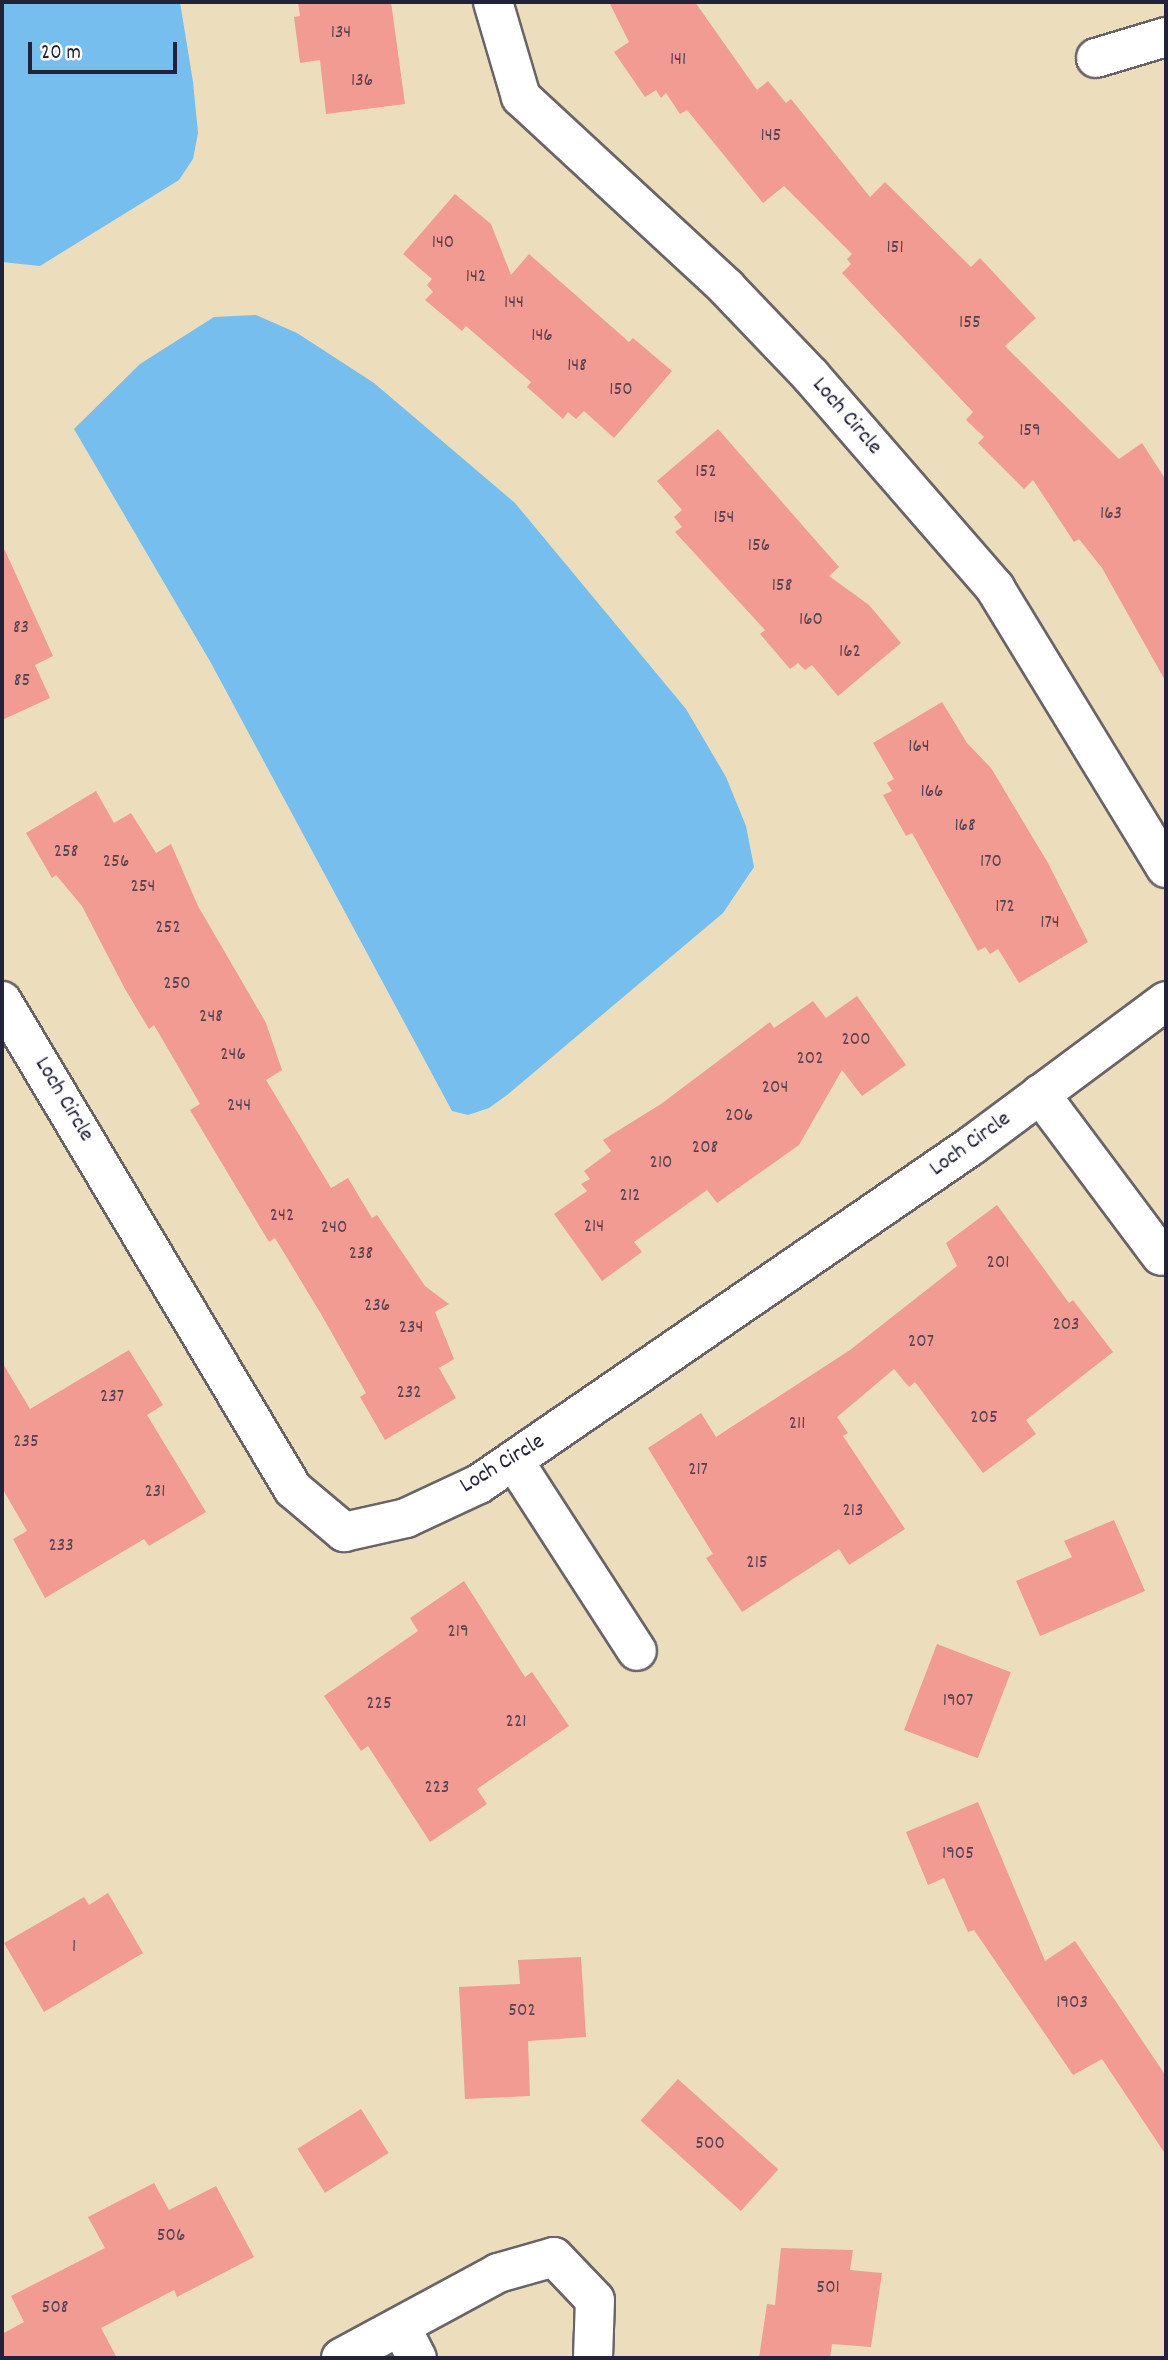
<!DOCTYPE html>
<style>
body{margin:0}
#map{position:relative;width:1168px;height:2360px;overflow:hidden;background:#ecdebc;font-family:Dekko,sans-serif}
div>[style]{position:absolute}
.water>*{inset:0;background:#75beed}
.building>*{inset:0;background:#f19b92;transform-origin:0 0}
.roads{filter:drop-shadow(2px 0 #696468) drop-shadow(-2px 0 #696468) drop-shadow(0 2px #696468) drop-shadow(0 -2px #696468)}
.minor>*{height:38px;margin:-19px;padding:0 19px;transform-origin:19px;border-radius:19px;background:#fff}
span{translate:-50% -50%;white-space:nowrap;text-align:center;line-height:1.15;-webkit-text-stroke:5px #fff;paint-order:stroke}
.number-label{font-size:19px;color:#564051}
.number-label span{-webkit-text-stroke-width:0}
.street-label{font-size:23px;color:#22223b}
.frame{position:absolute;inset:0;border:4px solid #22223b;pointer-events:none}
.scale{position:absolute;left:28px;top:42px;width:149px;height:32px;box-sizing:border-box;border:4px solid #22223b;border-top:0;padding-left:9px;font-size:21px;line-height:24px;white-space:nowrap;color:#22223b;-webkit-text-stroke:5px #fff;paint-order:stroke}
</style>
<div id="map">
<div class="water">
<i style="clip-path:polygon(2px 2px,180px 2px,193px 82px,198px 133px,193px 159px,179px 180px,40px 266px,2px 262px)"></i>
<i style="clip-path:polygon(256px 315px,297px 333px,374px 383px,515px 503px,686px 709px,726px 777px,746px 826px,754px 867px,723px 913px,507px 1095px,489px 1108px,468px 1115px,452px 1111px,211px 663px,74px 429px,140px 364px,214px 317px)"></i>
</div>
<div class="building">
<i style="clip-path:polygon(298px 2px,391px 2px,405px 104px,326px 114px,320px 60px,300px 63px,294px 17px,300px 16px)"></i>
<i style="clip-path:polygon(609px 2px,695px 2px,757px 90px,768px 81px,786px 103px,791px 99px,870px 197px,885px 182px,971px 267px,980px 258px,1036px 318px,1005px 346px,1119px 459px,1142px 443px,1166px 480px,1166px 682px,1102px 568px,1079px 539px,1074px 542px,1033px 480px,1024px 489px,978px 443px,984px 437px,966px 420px,973px 412px,842px 273px,851px 264px,847px 259px,852px 254px,784px 186px,763px 203px,687px 110px,680px 114px,666px 93px,661px 98px,656px 90px,645px 97px,614px 52px,629px 42px)"></i>
<i style="clip-path:polygon(455px 194px,491px 224px,511px 275px,529px 254px,629px 342px,633px 338px,672px 371px,614px 438px,584px 411px,576px 419px,568px 412px,563px 419px,527px 387px,531px 382px,466px 326px,462px 331px,425px 300px,433px 292px,427px 285px,432px 279px,403px 254px)"></i>
<i style="clip-path:polygon(718px 429px,839px 567px,829px 576px,869px 605px,901px 643px,838px 696px,812px 665px,805px 670px,798px 663px,790px 669px,760px 634px,765px 630px,675px 532px,682px 527px,674px 517px,682px 510px,657px 481px)"></i>
<i style="clip-path:polygon(2px 544px,53px 656px,35px 665px,50px 698px,2px 720px)"></i>
<i style="clip-path:polygon(942px 702px,967px 743px,991px 768px,1048px 863px,1088px 942px,1019px 983px,998px 949px,990px 954px,985px 947px,978px 951px,912px 833px,906px 836px,883px 795px,892px 791px,887px 783px,894px 779px,873px 743px)"></i>
<i style="clip-path:polygon(96px 791px,114px 823px,131px 813px,156px 853px,171px 844px,198px 906px,266px 1023px,282px 1070px,266px 1080px,331px 1188px,348px 1178px,372px 1218px,377px 1215px,425px 1286px,449px 1304px,435px 1312px,454px 1359px,439px 1368px,456px 1398px,385px 1440px,360px 1397px,366px 1393px,321px 1314px,275px 1238px,269px 1242px,190px 1110px,200px 1104px,154px 1025px,149px 1029px,125px 989px,82px 906px,56px 875px,52px 878px,26px 833px)"></i>
<i style="clip-path:polygon(857px 996px,906px 1065px,862px 1096px,842px 1070px,799px 1145px,717px 1203px,707px 1190px,634px 1242px,642px 1252px,602px 1281px,554px 1214px,587px 1191px,581px 1184px,590px 1179px,584px 1171px,611px 1151px,603px 1140px,661px 1104px,770px 1022px,774px 1028px,813px 1001px,826px 1018px)"></i>
<i style="clip-path:polygon(997px 1205px,1069px 1303px,1073px 1300px,1113px 1352px,1026px 1420px,1036px 1434px,983px 1473px,915px 1382px,909px 1387px,894px 1369px,837px 1417px,848px 1433px,843px 1436px,905px 1529px,849px 1565px,839px 1549px,742px 1612px,706px 1558px,713px 1554px,648px 1448px,701px 1413px,716px 1437px,850px 1350px,957px 1266px,946px 1243px)"></i>
<i style="clip-path:polygon(129px 1350px,163px 1405px,147px 1415px,206px 1512px,149px 1546px,144px 1539px,45px 1598px,13px 1539px,27px 1531px,2px 1488px,2px 1362px,30px 1409px)"></i>
<i style="clip-path:polygon(1114px 1520px,1145px 1591px,1040px 1636px,1016px 1581px,1072px 1557px,1064px 1541px)"></i>
<i style="clip-path:polygon(464px 1581px,525px 1677px,532px 1672px,569px 1726px,477px 1789px,487px 1804px,430px 1842px,368px 1746px,361px 1751px,324px 1696px,418px 1631px,410px 1618px)"></i>
<i style="left:937px;top:1644px;width:79px;height:92px;rotate:21deg"></i>
<i style="clip-path:polygon(978px 1802px,1045px 1961px,1075px 1941px,1166px 2076px,1166px 2155px,1102px 2059px,1073px 2075px,974px 1930px,968px 1932px,944px 1878px,928px 1885px,906px 1832px)"></i>
<i style="clip-path:polygon(108px 1893px,143px 1953px,44px 2012px,4px 1943px,84px 1897px,89px 1905px)"></i>
<i style="clip-path:polygon(581px 1957px,586px 2037px,528px 2041px,530px 2096px,465px 2099px,459px 1987px,520px 1984px,518px 1960px)"></i>
<i style="left:678px;top:2079px;width:135px;height:56px;rotate:42deg"></i>
<i style="left:361px;top:2109px;width:52px;height:75px;rotate:58deg"></i>
<i style="clip-path:polygon(154px 2183px,169px 2210px,216px 2186px,254px 2257px,177px 2297px,174px 2290px,101px 2328px,117px 2358px,2px 2358px,2px 2334px,24px 2322px,11px 2296px,105px 2248px,88px 2217px)"></i>
<i style="clip-path:polygon(781px 2248px,853px 2250px,850px 2270px,882px 2273px,871px 2347px,832px 2344px,830px 2358px,759px 2358px,767px 2304px,775px 2305px)"></i>
</div>
<div class="roads">
<div class="minor">
<i style="left:493px;top:2px;width:99px;rotate:73.6deg"></i>
<i style="left:521px;top:97px;width:280px;rotate:42.8deg"></i>
<i style="left:726px;top:287px;width:123px;rotate:46.3deg"></i>
<i style="left:811px;top:376px;width:281px;rotate:49deg"></i>
<i style="left:995px;top:588px;width:328px;rotate:58.6deg"></i>
<i style="left:1096px;top:58px;width:73px;rotate:-16.7deg"></i>
<i style="left:2px;top:1001px;width:568px;rotate:59.19deg"></i>
<i style="left:293px;top:1489px;width:67px;rotate:40.1deg"></i>
<i style="left:344px;top:1532px;width:64px;rotate:-12.7deg"></i>
<i style="left:406px;top:1518px;width:81px;rotate:-25deg"></i>
<i style="left:479px;top:1484px;width:597px;rotate:-34.49deg"></i>
<i style="left:971px;top:1146px;width:243px;rotate:-36.6deg"></i>
<i style="left:1040px;top:1094px;width:202px;rotate:53.2deg"></i>
<i style="left:514px;top:1461px;width:226px;rotate:57.1deg"></i>
<i style="left:401px;top:2327px;width:35px;rotate:63deg"></i>
<i style="left:341px;top:2358px;width:179px;rotate:-28.4deg"></i>
<i style="left:498px;top:2273px;width:58px;rotate:-15.9deg"></i>
<i style="left:554px;top:2257px;width:59px;rotate:46.4deg"></i>
<i style="left:595px;top:2300px;width:58px;rotate:92deg"></i>
</div>
</div>
<div class="number-label">
<span style="left:341px;top:34px">134</span>
<span style="left:678px;top:61px">141</span>
<span style="left:362px;top:82px">136</span>
<span style="left:771px;top:137px">145</span>
<span style="left:443px;top:244px">140</span>
<span style="left:895px;top:249px">151</span>
<span style="left:476px;top:278px">142</span>
<span style="left:514px;top:304px">144</span>
<span style="left:970px;top:324px">155</span>
<span style="left:542px;top:337px">146</span>
<span style="left:577px;top:367px">148</span>
<span style="left:621px;top:391px">150</span>
<span style="left:1030px;top:432px">159</span>
<span style="left:706px;top:473px">152</span>
<span style="left:1111px;top:515px">163</span>
<span style="left:724px;top:519px">154</span>
<span style="left:759px;top:547px">156</span>
<span style="left:782px;top:587px">158</span>
<span style="left:811px;top:621px">160</span>
<span style="left:21px;top:629px">83</span>
<span style="left:850px;top:653px">162</span>
<span style="left:22px;top:682px">85</span>
<span style="left:919px;top:748px">164</span>
<span style="left:932px;top:793px">166</span>
<span style="left:965px;top:827px">168</span>
<span style="left:66px;top:853px">258</span>
<span style="left:116px;top:863px">256</span>
<span style="left:991px;top:863px">170</span>
<span style="left:143px;top:888px">254</span>
<span style="left:1005px;top:908px">172</span>
<span style="left:1050px;top:924px">174</span>
<span style="left:168px;top:929px">252</span>
<span style="left:177px;top:985px">250</span>
<span style="left:211px;top:1018px">248</span>
<span style="left:856px;top:1041px">200</span>
<span style="left:233px;top:1056px">246</span>
<span style="left:810px;top:1060px">202</span>
<span style="left:775px;top:1089px">204</span>
<span style="left:239px;top:1107px">244</span>
<span style="left:739px;top:1117px">206</span>
<span style="left:705px;top:1149px">208</span>
<span style="left:661px;top:1164px">210</span>
<span style="left:630px;top:1197px">212</span>
<span style="left:282px;top:1217px">242</span>
<span style="left:594px;top:1228px">214</span>
<span style="left:334px;top:1229px">240</span>
<span style="left:361px;top:1255px">238</span>
<span style="left:998px;top:1264px">201</span>
<span style="left:377px;top:1307px">236</span>
<span style="left:1066px;top:1326px">203</span>
<span style="left:411px;top:1329px">234</span>
<span style="left:921px;top:1343px">207</span>
<span style="left:409px;top:1394px">232</span>
<span style="left:112px;top:1398px">237</span>
<span style="left:984px;top:1419px">205</span>
<span style="left:797px;top:1425px">211</span>
<span style="left:26px;top:1443px">235</span>
<span style="left:698px;top:1471px">217</span>
<span style="left:155px;top:1493px">231</span>
<span style="left:853px;top:1512px">213</span>
<span style="left:61px;top:1547px">233</span>
<span style="left:757px;top:1564px">215</span>
<span style="left:458px;top:1633px">219</span>
<span style="left:958px;top:1702px">1907</span>
<span style="left:379px;top:1705px">225</span>
<span style="left:516px;top:1723px">221</span>
<span style="left:437px;top:1789px">223</span>
<span style="left:958px;top:1855px">1905</span>
<span style="left:74px;top:1948px">1</span>
<span style="left:1072px;top:2004px">1903</span>
<span style="left:522px;top:2012px">502</span>
<span style="left:710px;top:2145px">500</span>
<span style="left:171px;top:2237px">506</span>
<span style="left:828px;top:2289px">501</span>
<span style="left:55px;top:2309px">508</span>
</div>
<div class="street-label">
<span style="left:846px;top:417px;rotate:49deg">Loch Circle</span>
<span style="left:63px;top:1100px;rotate:59deg">Loch Circle</span>
<span style="left:971px;top:1145px;rotate:-36deg">Loch Circle</span>
<span style="left:503px;top:1465px;rotate:-31deg">Loch Circle</span>
</div>
<div class="frame"></div>
<div class="scale">20 m</div>
</div>
